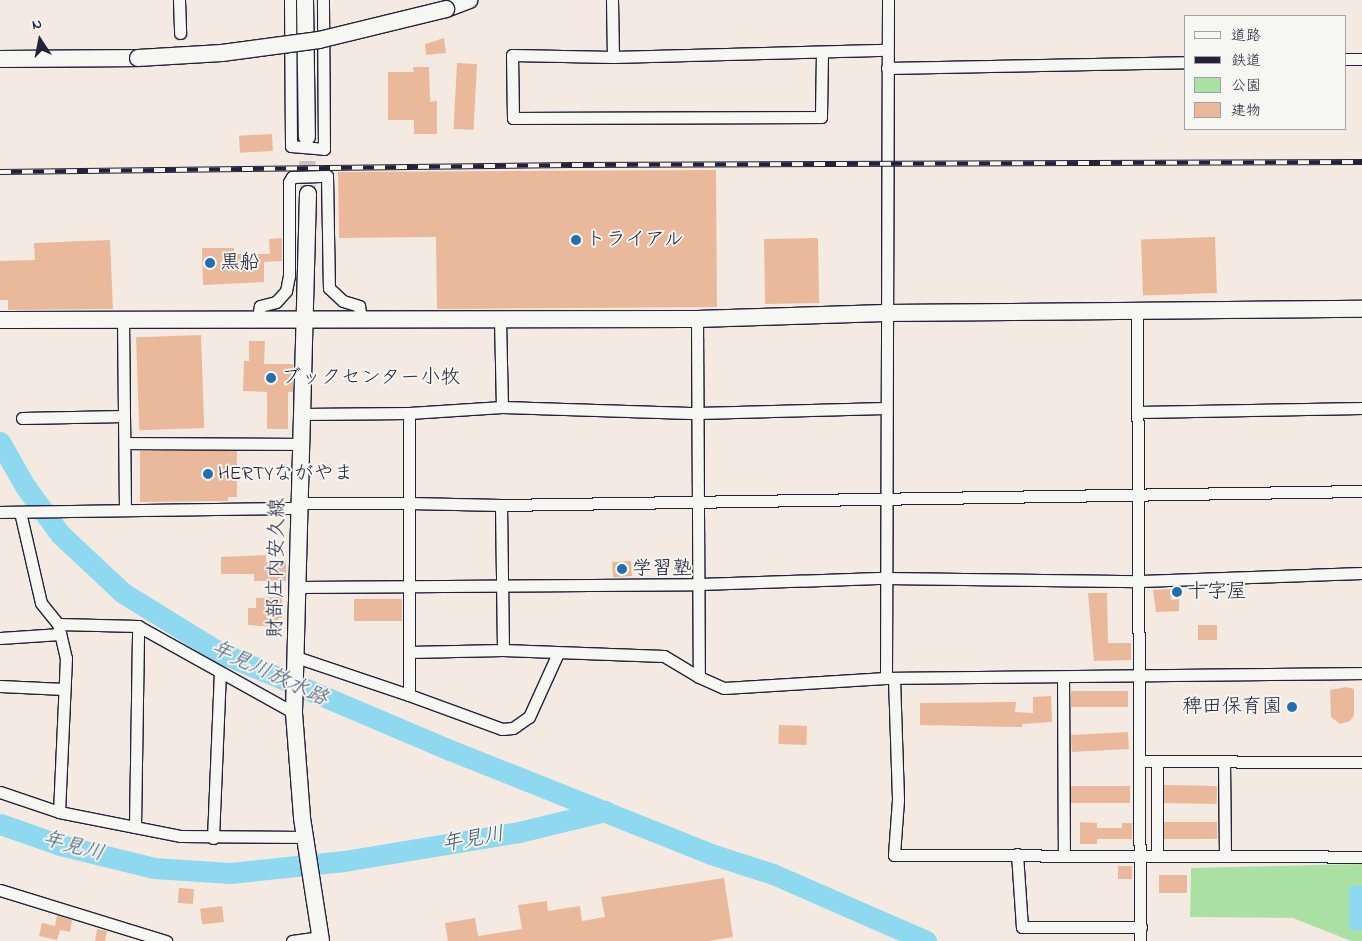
<!DOCTYPE html>
<meta charset="utf-8">
<style>
body{margin:0}
#map{position:relative;width:1362px;height:941px;overflow:hidden;background:#f4eae1;font-family:"Indie Flower","Klee One",sans-serif}
div>[style]{position:absolute}
.green>*{inset:0;background:#aae0a3}
.water>*{inset:0;background:#8ed9ef;transform-origin:0 0}
.river>*{height:21px;margin:-10.5px;padding:0 10.5px;transform-origin:10.5px;border-radius:10.5px;background:#8ed9ef}
.building>*{inset:0;background:#eab99b;transform-origin:0 0}
.secondary-tunnel>*{height:16px;margin-top:-8px;transform-origin:0;background:repeating-linear-gradient(90deg,#cac2c0 0 16px,transparent 0 24px)}
.roads{filter:drop-shadow(1px 0 #22223b) drop-shadow(-1px 0 #22223b) drop-shadow(0 1px #22223b) drop-shadow(0 -1px #22223b)}
.street>*{height:11px;margin:-5.5px;padding:0 5.5px;transform-origin:5.5px;border-radius:5.5px;background:#f6f6f2}
.secondary>*{height:16px;margin:-8px;padding:0 8px;transform-origin:8px;border-radius:8px;background:#f6f6f2}
.rail>*{height:5.5px;margin-top:-2.75px;transform-origin:0;background:repeating-linear-gradient(90deg,#f6f6f2 0 11px,#22223b 0 22px);box-sizing:border-box;border-block:1px solid #22223b}
.bridges{filter:drop-shadow(1px 0 #22223b) drop-shadow(-1px 0 #22223b) drop-shadow(0 1px #22223b) drop-shadow(0 -1px #22223b)}
.secondary-bridge>*{height:16px;margin:-8px;padding:0 8px;transform-origin:8px;border-radius:8px;background:#f6f6f2}
.dots>*{width:14px;height:14px;translate:-50% -50%;box-sizing:border-box;border:2px solid #f6f6f2;border-radius:50%}
span{translate:-50% -50%;white-space:nowrap;text-align:center;line-height:1.15;-webkit-text-stroke:4px #f6f6f2;paint-order:stroke}
.poi-label{font-size:20px;color:#22223b}
.left{translate:0 -50%;text-align:left}
.right{translate:-100% -50%;text-align:right}
.street-label{font-size:20px;color:#22223b}
.water-label{font-size:21px;color:#425971;font-style:italic}
.legend{position:absolute;left:1184px;top:15px;width:162px;height:115px;box-sizing:border-box;background:#f6f6f2;border:1px solid #a1a1a9;margin:0;padding:6px 9px;list-style:none;font-size:15px;color:#22223b}
.legend li{display:flex;align-items:center;gap:10px;height:25px}
.legend b{width:25px;border:1px solid #a1a1a9}
.north{position:absolute;left:15px;top:15px;width:50px;height:50px;-webkit-text-stroke:4px #f6f6f2;paint-order:stroke;rotate:349deg;font-size:14px;font-weight:700;line-height:20px;text-align:center;color:#22223b}
.north::after{content:'';display:block;margin:auto;width:18px;height:22px;background:#22223b;clip-path:polygon(50% 0,100% 100%,50% 72%,0 100%)}
</style>
<div id="map">
<div class="green">
<i style="clip-path:polygon(1362px 864px,1362px 941px,1351px 941px,1293px 918px,1190px 917px,1191px 868px)"></i>
</div>
<div class="water">
<i style="left:1362px;top:886px;width:44px;height:13px;rotate:90deg"></i>
</div>
<div class="river">
<i style="left:0;top:442px;width:51px;rotate:60.4deg"></i>
<i style="left:25px;top:486px;width:59px;rotate:53.9deg"></i>
<i style="left:60px;top:534px;width:86px;rotate:43.1deg"></i>
<i style="left:123px;top:593px;width:113px;rotate:31.6deg"></i>
<i style="left:219px;top:652px;width:251px;rotate:23deg"></i>
<i style="left:450px;top:750px;width:281px;rotate:21.7deg"></i>
<i style="left:711px;top:854px;width:65px;rotate:17.9deg"></i>
<i style="left:773px;top:874px;width:167px;rotate:23.6deg"></i>
<i style="left:0;top:824px;width:64px;rotate:19.3deg"></i>
<i style="left:60px;top:845px;width:97px;rotate:13.7deg"></i>
<i style="left:154px;top:868px;width:76px;rotate:3.8deg"></i>
<i style="left:230px;top:873px;width:115px;rotate:-6deg"></i>
<i style="left:344px;top:861px;width:177px;rotate:-9.4deg"></i>
<i style="left:519px;top:832px;width:89px;rotate:-13.6deg"></i>
</div>
<div class="building">
<i style="clip-path:polygon(444px 38px,446px 53px,426px 55px,425px 44px)"></i>
<i style="left:457px;top:63px;width:20px;height:66px;rotate:3deg"></i>
<i style="clip-path:polygon(413px 67px,429px 67px,430px 102px,437px 101px,437px 134px,414px 134px,414px 120px,388px 120px,388px 72px,414px 72px)"></i>
<i style="left:272px;top:134px;width:17px;height:33px;rotate:87deg"></i>
<i style="clip-path:polygon(716px 170px,717px 307px,437px 309px,436px 237px,339px 238px,338px 172px)"></i>
<i style="left:1215px;top:237px;width:56px;height:74px;rotate:88deg"></i>
<i style="clip-path:polygon(282px 238px,282px 261px,264px 262px,264px 282px,203px 285px,202px 248px,234px 248px,234px 254px,270px 254px,269px 239px)"></i>
<i style="left:818px;top:238px;width:65px;height:54px;rotate:89deg"></i>
<i style="clip-path:polygon(110px 240px,113px 309px,8px 310px,8px 300px,0 300px,0 261px,35px 260px,34px 243px)"></i>
<i style="left:201px;top:335px;width:93px;height:65px;rotate:88deg"></i>
<i style="clip-path:polygon(249px 341px,265px 341px,264px 364px,293px 364px,293px 392px,288px 392px,288px 429px,267px 429px,267px 392px,243px 391px,244px 361px,249px 361px)"></i>
<i style="clip-path:polygon(140px 451px,237px 451px,237px 497px,228px 497px,228px 501px,140px 502px)"></i>
<i style="clip-path:polygon(266px 555px,266px 562px,286px 561px,286px 581px,254px 581px,254px 574px,221px 574px,221px 557px)"></i>
<i style="left:631px;top:561px;width:15px;height:19px;rotate:86deg"></i>
<i style="clip-path:polygon(1171px 589px,1171px 600px,1179px 599px,1179px 611px,1156px 612px,1153px 590px)"></i>
<i style="clip-path:polygon(1088px 593px,1107px 593px,1108px 643px,1131px 643px,1131px 660px,1094px 661px)"></i>
<i style="clip-path:polygon(282px 597px,282px 618px,278px 618px,278px 627px,248px 625px,248px 608px,256px 608px,256px 598px)"></i>
<i style="left:402px;top:599px;width:22px;height:48px;rotate:90deg"></i>
<i style="left:1198px;top:625px;width:19px;height:15px"></i>
<i style="clip-path:polygon(1346px 687px,1354px 689px,1354px 715px,1350px 721px,1340px 724px,1331px 717px,1330px 690px)"></i>
<i style="left:1128px;top:691px;width:16px;height:57px;rotate:90deg"></i>
<i style="clip-path:polygon(1051px 696px,1052px 722px,1022px 724px,1022px 727px,920px 725px,920px 703px,1016px 702px,1015px 712px,1033px 713px,1033px 697px)"></i>
<i style="left:779px;top:725px;width:28px;height:19px;rotate:2deg"></i>
<i style="left:1128px;top:732px;width:17px;height:57px;rotate:87deg"></i>
<i style="left:1164px;top:785px;width:53px;height:18px;rotate:1deg"></i>
<i style="left:1130px;top:786px;width:17px;height:59px;rotate:90deg"></i>
<i style="clip-path:polygon(1080px 822px,1097px 823px,1097px 828px,1122px 828px,1122px 823px,1132px 823px,1132px 839px,1097px 839px,1097px 844px,1080px 844px)"></i>
<i style="left:1217px;top:822px;width:17px;height:53px;rotate:90deg"></i>
<i style="left:1118px;top:866px;width:14px;height:13px"></i>
<i style="left:1159px;top:875px;width:28px;height:18px"></i>
<i style="clip-path:polygon(724px 878px,733px 937px,708px 941px,479px 941px,478px 936px,522px 929px,518px 905px,547px 901px,548px 911px,580px 906px,582px 921px,605px 917px,601px 897px)"></i>
<i style="left:179px;top:888px;width:15px;height:15px;rotate:4deg"></i>
<i style="left:222px;top:906px;width:16px;height:22px;rotate:83deg"></i>
<i style="clip-path:polygon(57px 915px,72px 920px,70px 932px,60px 930px,57px 940px,39px 936px,42px 923px,55px 926px)"></i>
<i style="clip-path:polygon(475px 918px,479px 941px,448px 941px,445px 923px)"></i>
<i style="clip-path:polygon(97px 929px,107px 931px,105px 941px,95px 941px)"></i>
</div>
<div class="secondary-tunnel">
<i style="left:307px;top:137px;width:57px;rotate:89deg"></i>
</div>
<div class="roads">
<div class="street">
<i style="left:179px;top:0;width:33px;rotate:88deg"></i>
<i style="left:290px;top:0;width:146px;rotate:89.6deg"></i>
<i style="left:291px;top:146px;width:33px;rotate:5deg"></i>
<i style="left:324px;top:149px;width:149px;rotate:-90.4deg"></i>
<i style="left:612px;top:0;width:57px;rotate:89deg"></i>
<i style="left:822px;top:52px;width:65px;rotate:90.9deg"></i>
<i style="left:821px;top:117px;width:308px;rotate:179.8deg"></i>
<i style="left:513px;top:118px;width:63px;rotate:-90.9deg"></i>
<i style="left:512px;top:55px;width:101px;rotate:1.1deg"></i>
<i style="left:613px;top:57px;width:274px;rotate:-1.5deg"></i>
<i style="left:1346px;top:59px;width:16px"></i>
<i style="left:887px;top:68px;width:299px;rotate:-1.1deg"></i>
<i style="left:1137px;top:312px;width:629px;rotate:89.73deg"></i>
<i style="left:258px;top:318px;width:12px;rotate:-81deg"></i>
<i style="left:260px;top:306px;width:16px;rotate:-14deg"></i>
<i style="left:276px;top:302px;width:15px;rotate:-48deg"></i>
<i style="left:286px;top:291px;width:15px;rotate:-79deg"></i>
<i style="left:289px;top:276px;width:94px;rotate:-90deg"></i>
<i style="left:289px;top:182px;width:6px;rotate:-59deg"></i>
<i style="left:292px;top:177px;width:35px;rotate:-2deg"></i>
<i style="left:327px;top:176px;width:112px;rotate:89deg"></i>
<i style="left:329px;top:288px;width:19px;rotate:43deg"></i>
<i style="left:343px;top:301px;width:17px;rotate:17deg"></i>
<i style="left:359px;top:306px;width:12px;rotate:81deg"></i>
<i style="left:123px;top:319px;width:191px;rotate:89.4deg"></i>
<i style="left:500px;top:319px;width:88px;rotate:88.7deg"></i>
<i style="left:502px;top:407px;width:93px;rotate:176.3deg"></i>
<i style="left:409px;top:413px;width:90px;rotate:90deg"></i>
<i style="left:409px;top:503px;width:92px;rotate:1.2deg"></i>
<i style="left:501px;top:505px;width:145px;rotate:89.2deg"></i>
<i style="left:503px;top:650px;width:161px;rotate:2.1deg"></i>
<i style="left:664px;top:656px;width:41px;rotate:31deg"></i>
<i style="left:699px;top:677px;width:27px;rotate:24deg"></i>
<i style="left:724px;top:688px;width:162px;rotate:-3.5deg"></i>
<i style="left:886px;top:678px;width:476px;rotate:-0.6deg"></i>
<i style="left:697px;top:319px;width:358px;rotate:89.7deg"></i>
<i style="left:502px;top:407px;width:196px;rotate:1.8deg"></i>
<i style="left:698px;top:413px;width:187px;rotate:-1.5deg"></i>
<i style="left:1139px;top:412px;width:223px;rotate:-1deg"></i>
<i style="left:302px;top:414px;width:107px;rotate:-0.5deg"></i>
<i style="left:22px;top:418px;width:102px;rotate:-1.1deg"></i>
<i style="left:125px;top:443px;width:177px;rotate:0.3deg"></i>
<i style="left:501px;top:505px;width:861px;rotate:-0.93deg"></i>
<i style="left:0;top:512px;width:300px;rotate:-0.8deg"></i>
<i style="left:20px;top:512px;width:93px;rotate:77deg"></i>
<i style="left:41px;top:603px;width:27px;rotate:51deg"></i>
<i style="left:58px;top:624px;width:35px;rotate:77deg"></i>
<i style="left:66px;top:658px;width:154px;rotate:92.6deg"></i>
<i style="left:298px;top:587px;width:402px;rotate:-0.4deg"></i>
<i style="left:700px;top:584px;width:185px;rotate:-1.9deg"></i>
<i style="left:885px;top:578px;width:256px;rotate:0.7deg"></i>
<i style="left:1141px;top:581px;width:221px;rotate:-2.1deg"></i>
<i style="left:58px;top:624px;width:80px;rotate:1.4deg"></i>
<i style="left:138px;top:626px;width:179px;rotate:29.1deg"></i>
<i style="left:0;top:638px;width:60px;rotate:-3.8deg"></i>
<i style="left:409px;top:652px;width:94px;rotate:-1.2deg"></i>
<i style="left:296px;top:657px;width:119px;rotate:18.6deg"></i>
<i style="left:409px;top:695px;width:192px;rotate:-90deg"></i>
<i style="left:409px;top:503px;width:109px;rotate:180deg"></i>
<i style="left:1063px;top:677px;width:177px;rotate:89.7deg"></i>
<i style="left:886px;top:678px;width:678px;rotate:-89.83deg"></i>
<i style="left:894px;top:678px;width:122px;rotate:88.1deg"></i>
<i style="left:898px;top:800px;width:55px;rotate:94.2deg"></i>
<i style="left:894px;top:855px;width:468px;rotate:0.2deg"></i>
<i style="left:0;top:686px;width:64px;rotate:2.7deg"></i>
<i style="left:409px;top:695px;width:99px;rotate:20.1deg"></i>
<i style="left:502px;top:729px;width:11px;rotate:-5deg"></i>
<i style="left:513px;top:728px;width:19px;rotate:-35deg"></i>
<i style="left:529px;top:717px;width:70px;rotate:-65.6deg"></i>
<i style="left:1140px;top:761px;width:222px;rotate:0.3deg"></i>
<i style="left:1224px;top:761px;width:94px;rotate:89.4deg"></i>
<i style="left:0;top:792px;width:62px;rotate:18.7deg"></i>
<i style="left:59px;top:812px;width:123px;rotate:11.2deg"></i>
<i style="left:180px;top:836px;width:125px;rotate:0.5deg"></i>
<i style="left:135px;top:827px;width:201px;rotate:-89.1deg"></i>
<i style="left:213px;top:838px;width:165px;rotate:-87.6deg"></i>
<i style="left:1017px;top:854px;width:73px;rotate:86.1deg"></i>
<i style="left:1022px;top:927px;width:119px"></i>
<i style="left:1157px;top:854px;width:93px;rotate:-90deg"></i>
<i style="left:0;top:890px;width:174px;rotate:17.1deg"></i>
<i style="left:292px;top:941px;width:29px;rotate:-8deg"></i>
</div>
<div class="secondary">
<i style="left:305px;top:0;width:137px;rotate:89.2deg"></i>
<i style="left:446px;top:9px;width:25px;rotate:-21deg"></i>
<i style="left:0;top:59px;width:138px;rotate:-0.4deg"></i>
<i style="left:308px;top:194px;width:519px;rotate:91.55deg"></i>
<i style="left:294px;top:713px;width:105px;rotate:85.6deg"></i>
<i style="left:302px;top:818px;width:124px;rotate:81.2deg"></i>
<i style="left:0;top:320px;width:697px;rotate:-0.08deg"></i>
<i style="left:697px;top:319px;width:188px;rotate:-1.8deg"></i>
<i style="left:885px;top:313px;width:477px;rotate:-0.5deg"></i>
</div>
</div>
<div class="rail">
<i style="left:0;top:172px;width:572px;rotate:-0.7deg"></i>
<i style="left:572px;top:165px;width:790px;rotate:-0.22deg"></i>
</div>
<div class="bridges">
<div class="secondary-bridge">
<i style="left:138px;top:58px;width:84px;rotate:-3.4deg"></i>
<i style="left:222px;top:53px;width:98px;rotate:-7.6deg"></i>
<i style="left:319px;top:40px;width:131px;rotate:-13.7deg"></i>
</div>
</div>
<div class="dots">
<i style="left:576px;top:240px;background:#1f6fb2"></i>
<i style="left:210px;top:263px;background:#1f6fb2"></i>
<i style="left:271px;top:378px;background:#1f6fb2"></i>
<i style="left:208px;top:474px;background:#1f6fb2"></i>
<i style="left:622px;top:569px;background:#1f6fb2"></i>
<i style="left:1177px;top:592px;background:#1f6fb2"></i>
<i style="left:1292px;top:707px;background:#1f6fb2"></i>
</div>
<div class="poi-label">
<span class="left" style="left:586px;top:240px">トライアル</span>
<span class="left" style="left:220px;top:263px">黒船</span>
<span class="left" style="left:281px;top:378px">ブックセンター小牧</span>
<span class="left" style="left:218px;top:474px">HERTYながやま</span>
<span class="left" style="left:632px;top:569px">学習塾</span>
<span class="left" style="left:1187px;top:592px">十字屋</span>
<span class="right" style="left:1282px;top:707px">稗田保育園</span>
</div>
<div class="street-label">
<span style="left:277px;top:568px;rotate:-89deg">財部庄内安久線</span>
</div>
<div class="water-label">
<span style="left:269px;top:674px;rotate:25deg">年見川放水路</span>
<span style="left:473px;top:840px;rotate:-10deg">年見川</span>
<span style="left:73px;top:847px;rotate:15deg">年見川</span>
</div>
<ul class="legend">
<li><b style="height:6px;background:#f6f6f2"></b>道路</li>
<li><b style="height:6px;background:#22223b"></b>鉄道</li>
<li><b style="height:14px;background:#aae0a3"></b>公園</li>
<li><b style="height:14px;background:#eab99b"></b>建物</li>
</ul>
<div class="north">N</div>
</div>
